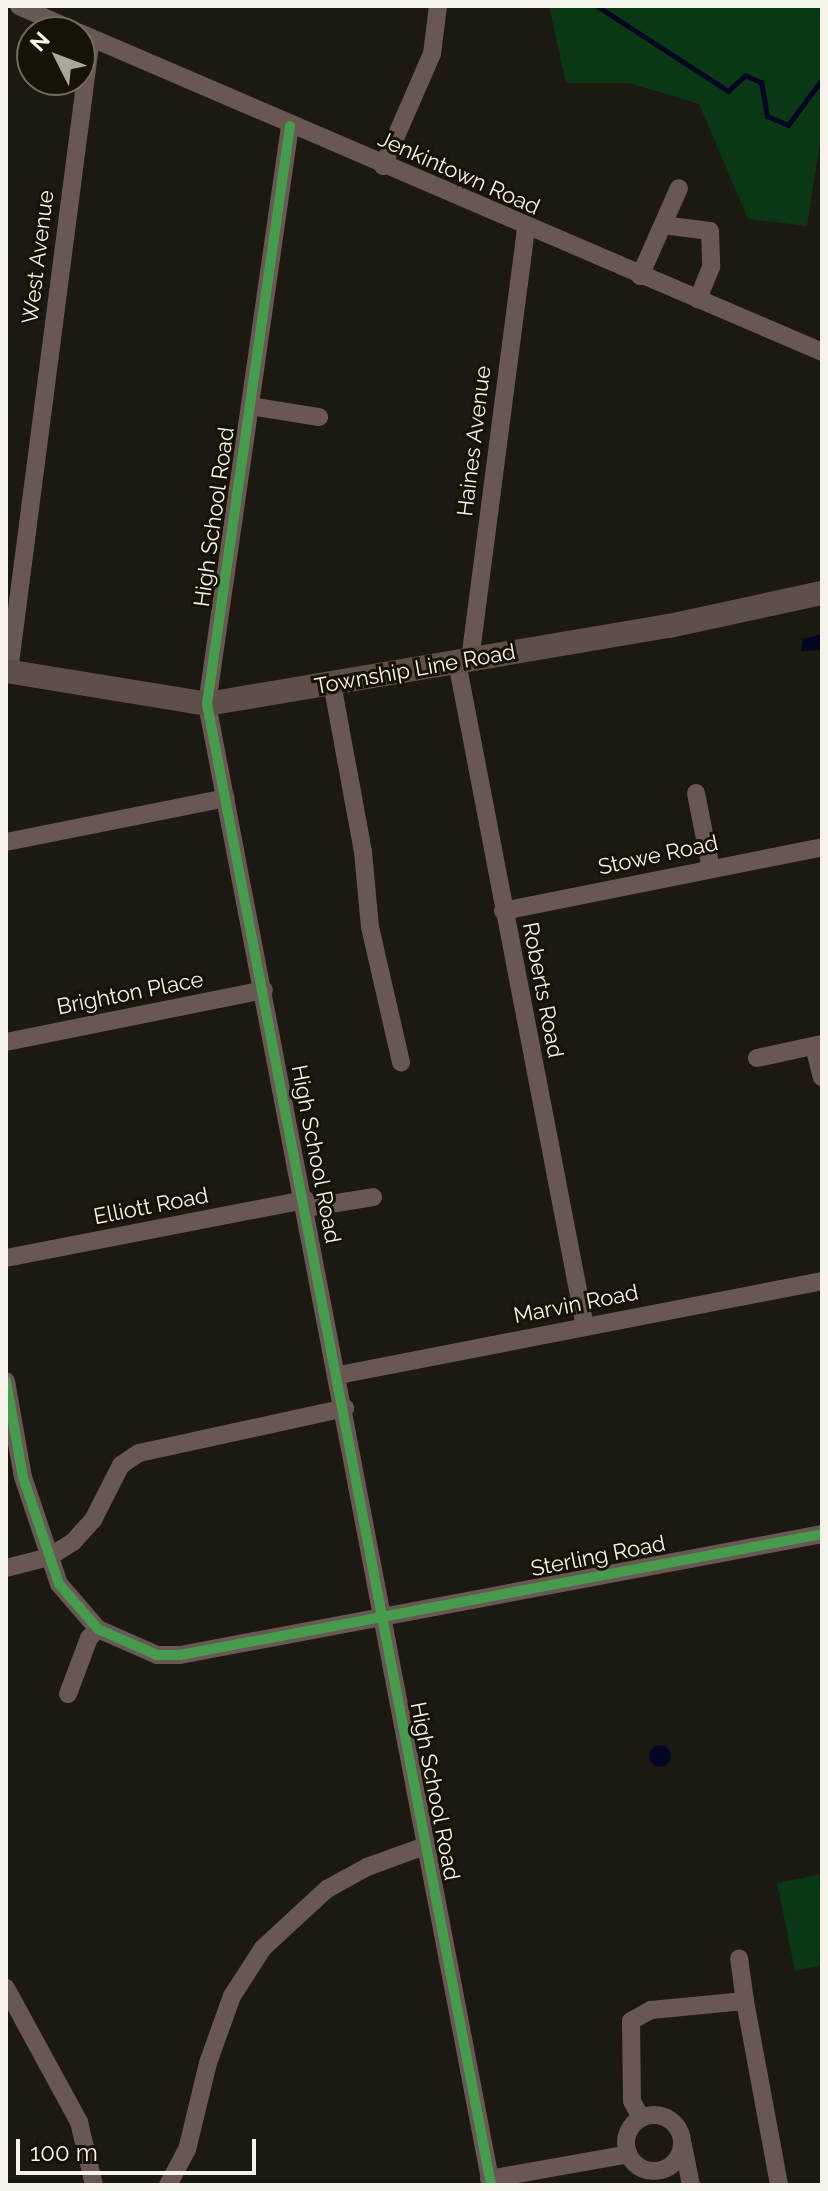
<!DOCTYPE html>
<style>
body{margin:0}
#map{position:relative;width:828px;height:2191px;overflow:hidden;background:#1b1912;font-family:Raleway,sans-serif}
div>[style]{position:absolute}
.green>*{inset:0;background:#0a3814}
.water>*{inset:0;background:#020623}
.round{border-radius:50%}
.stream>*{height:5px;margin:-2.5px;padding:0 2.5px;transform-origin:2.5px;border-radius:2.5px;background:#020623}
.minor>*{height:18px;margin:-9px;padding:0 9px;transform-origin:9px;border-radius:9px;background:#695753}
.minor>.ring{margin:-9px;padding:0;box-sizing:content-box;background:none;border:18px solid #695753;border-radius:50%}
.major>*{height:24px;margin:-12px;padding:0 12px;transform-origin:12px;border-radius:12px;background:#5e4f48}
.cycleway>*{height:10px;margin:-5px;padding:0 5px;transform-origin:5px;border-radius:5px;background:#469c4c}
span{translate:-50% -50%;white-space:nowrap;text-align:center;line-height:1.15;-webkit-text-stroke:6px #161206;paint-order:stroke}
.street-label{font-size:22px;color:#f5f3ea}
.frame{position:absolute;inset:0;border:8px solid #f5f3ea;pointer-events:none}
.north{position:absolute;left:16px;top:16px;width:80px;height:80px;box-sizing:border-box;background:#161206;border:2px solid #6f6c61;border-radius:50%;rotate:312deg;font-size:22px;font-weight:700;line-height:32px;text-align:center;color:#f5f3ea}
.north::after{content:'';display:block;margin:auto;width:28px;height:36px;background:#a9a79e;clip-path:polygon(50% 0,100% 100%,50% 72%,0 100%)}
.scale{position:absolute;left:16px;top:2139px;width:240px;height:36px;box-sizing:border-box;border:4px solid #f5f3ea;border-top:0;padding-left:10px;font-size:24px;line-height:28px;white-space:nowrap;color:#f5f3ea;-webkit-text-stroke:6px #161206;paint-order:stroke}
</style>
<div id="map">
<div class="green">
<i style="clip-path:polygon(549px 6px,822px 6px,822px 131px,807px 226px,748px 219px,699px 104px,629px 83px,566px 83px)"></i>
<i style="clip-path:polygon(822px 1874px,822px 1965px,795px 1971px,777px 1883px)"></i>
</div>
<div class="water">
<i style="clip-path:polygon(822px 634px,822px 650px,801px 651px,803px 639px)"></i>
<i class="round" style="left:649px;top:1745px;width:22px;height:22px"></i>
</div>
<div class="stream">
<i style="left:597px;top:6px;width:156px;rotate:33deg"></i>
<i style="left:728px;top:91px;width:23px;rotate:-43deg"></i>
<i style="left:745px;top:75px;width:17px;rotate:24deg"></i>
<i style="left:761px;top:82px;width:35px;rotate:80deg"></i>
<i style="left:767px;top:116px;width:23px;rotate:23deg"></i>
<i style="left:788px;top:125px;width:57px;rotate:-53.5deg"></i>
</div>
<div class="minor">
<i style="left:19px;top:6px;width:64px;rotate:24.1deg"></i>
<i style="left:80px;top:33px;width:808px;rotate:23.26deg"></i>
<i style="left:290px;top:126px;width:584px;rotate:98.17deg"></i>
<i style="left:207px;top:704px;width:1508px;rotate:79.14deg"></i>
<i style="left:383px;top:166px;width:122px;rotate:-66.4deg"></i>
<i style="left:432px;top:54px;width:48px;rotate:-82.9deg"></i>
<i style="left:663px;top:225px;width:47px;rotate:7.3deg"></i>
<i style="left:710px;top:231px;width:36px;rotate:88deg"></i>
<i style="left:711px;top:267px;width:35px;rotate:112deg"></i>
<i style="left:640px;top:276px;width:96px;rotate:-66.1deg"></i>
<i style="left:250px;top:406px;width:70px;rotate:9.1deg"></i>
<i style="left:470px;top:660px;width:435px;rotate:-82.6deg"></i>
<i style="left:457px;top:662px;width:677px;rotate:79.1deg"></i>
<i style="left:9px;top:671px;width:638px;rotate:-82.62deg"></i>
<i style="left:332px;top:683px;width:172px;rotate:79.6deg"></i>
<i style="left:363px;top:852px;width:75px;rotate:84.7deg"></i>
<i style="left:370px;top:927px;width:139px;rotate:77.1deg"></i>
<i style="left:696px;top:793px;width:77px;rotate:78.8deg"></i>
<i style="left:6px;top:842px;width:224px;rotate:-11.3deg"></i>
<i style="left:503px;top:911px;width:325px;rotate:-11.3deg"></i>
<i style="left:6px;top:1042px;width:263px;rotate:-11.4deg"></i>
<i style="left:814px;top:1046px;width:32px;rotate:76deg"></i>
<i style="left:757px;top:1058px;width:66px;rotate:-12.2deg"></i>
<i style="left:306px;top:1208px;width:68px;rotate:-9.3deg"></i>
<i style="left:6px;top:1258px;width:305px;rotate:-11deg"></i>
<i style="left:339px;top:1375px;width:492px;rotate:-11deg"></i>
<i style="left:6px;top:1381px;width:97px;rotate:80deg"></i>
<i style="left:23px;top:1477px;width:113px;rotate:71.4deg"></i>
<i style="left:59px;top:1584px;width:60px;rotate:49.1deg"></i>
<i style="left:98px;top:1629px;width:64px;rotate:23.8deg"></i>
<i style="left:157px;top:1655px;width:23px"></i>
<i style="left:180px;top:1655px;width:653px;rotate:-10.67deg"></i>
<i style="left:6px;top:1568px;width:44px;rotate:-14.3deg"></i>
<i style="left:49px;top:1557px;width:28px;rotate:-32deg"></i>
<i style="left:73px;top:1542px;width:30px;rotate:-48deg"></i>
<i style="left:93px;top:1520px;width:62px;rotate:-63deg"></i>
<i style="left:121px;top:1465px;width:22px;rotate:-34deg"></i>
<i style="left:139px;top:1453px;width:211px;rotate:-12.3deg"></i>
<i style="left:68px;top:1694px;width:60px;rotate:-69.4deg"></i>
<i style="left:89px;top:1638px;width:13px;rotate:-45deg"></i>
<i style="left:6px;top:1988px;width:153px;rotate:61.4deg"></i>
<i style="left:79px;top:2122px;width:65px;rotate:76.6deg"></i>
<i style="left:745px;top:2001px;width:187px;rotate:79.5deg"></i>
<i class="ring" style="left:626px;top:2115px;width:38px;height:38px"></i>
<i style="left:641px;top:2118px;width:19px;rotate:-118deg"></i>
<i style="left:632px;top:2101px;width:80px;rotate:-90.7deg"></i>
<i style="left:631px;top:2021px;width:23px;rotate:-29deg"></i>
<i style="left:651px;top:2010px;width:94px;rotate:-5.5deg"></i>
<i style="left:745px;top:2001px;width:43px;rotate:-97.9deg"></i>
<i style="left:683px;top:2145px;width:41px;rotate:78.7deg"></i>
<i style="left:489px;top:2179px;width:142px;rotate:-10.1deg"></i>
<i style="left:168px;top:2185px;width:40px;rotate:-62deg"></i>
<i style="left:187px;top:2150px;width:89px;rotate:-76.4deg"></i>
<i style="left:208px;top:2063px;width:71px;rotate:-70.3deg"></i>
<i style="left:232px;top:1996px;width:57px;rotate:-57.1deg"></i>
<i style="left:263px;top:1948px;width:87px;rotate:-42.7deg"></i>
<i style="left:327px;top:1889px;width:46px;rotate:-28.8deg"></i>
<i style="left:367px;top:1867px;width:62px;rotate:-19.9deg"></i>
</div>
<div class="major">
<i style="left:6px;top:671px;width:204px;rotate:9.3deg"></i>
<i style="left:207px;top:704px;width:469px;rotate:-9.6deg"></i>
<i style="left:669px;top:626px;width:157px;rotate:-12.2deg"></i>
</div>
<div class="cycleway">
<i style="left:290px;top:126px;width:584px;rotate:98.17deg"></i>
<i style="left:207px;top:704px;width:1508px;rotate:79.14deg"></i>
<i style="left:6px;top:1381px;width:97px;rotate:80deg"></i>
<i style="left:23px;top:1477px;width:113px;rotate:71.4deg"></i>
<i style="left:59px;top:1584px;width:60px;rotate:49.1deg"></i>
<i style="left:98px;top:1629px;width:64px;rotate:23.8deg"></i>
<i style="left:157px;top:1655px;width:23px"></i>
<i style="left:180px;top:1655px;width:653px;rotate:-10.67deg"></i>
</div>
<div class="street-label">
<span style="left:459px;top:173px;rotate:24deg">Jenkintown Road</span>
<span style="left:38px;top:257px;rotate:-83deg">West Avenue</span>
<span style="left:474px;top:441px;rotate:-83deg">Haines Avenue</span>
<span style="left:214px;top:517px;rotate:-82deg">High School Road</span>
<span style="left:415px;top:669px;rotate:-10deg">Township Line Road</span>
<span style="left:658px;top:855px;rotate:-12deg">Stowe Road</span>
<span style="left:543px;top:990px;rotate:79deg">Roberts Road</span>
<span style="left:130px;top:993px;rotate:-11deg">Brighton Place</span>
<span style="left:316px;top:1154px;rotate:79deg">High School Road</span>
<span style="left:151px;top:1206px;rotate:-11deg">Elliott Road</span>
<span style="left:576px;top:1304px;rotate:-11deg">Marvin Road</span>
<span style="left:598px;top:1556px;rotate:-11deg">Sterling Road</span>
<span style="left:435px;top:1791px;rotate:79deg">High School Road</span>
</div>
<div class="frame"></div>
<div class="north">N</div>
<div class="scale">100 m</div>
</div>
